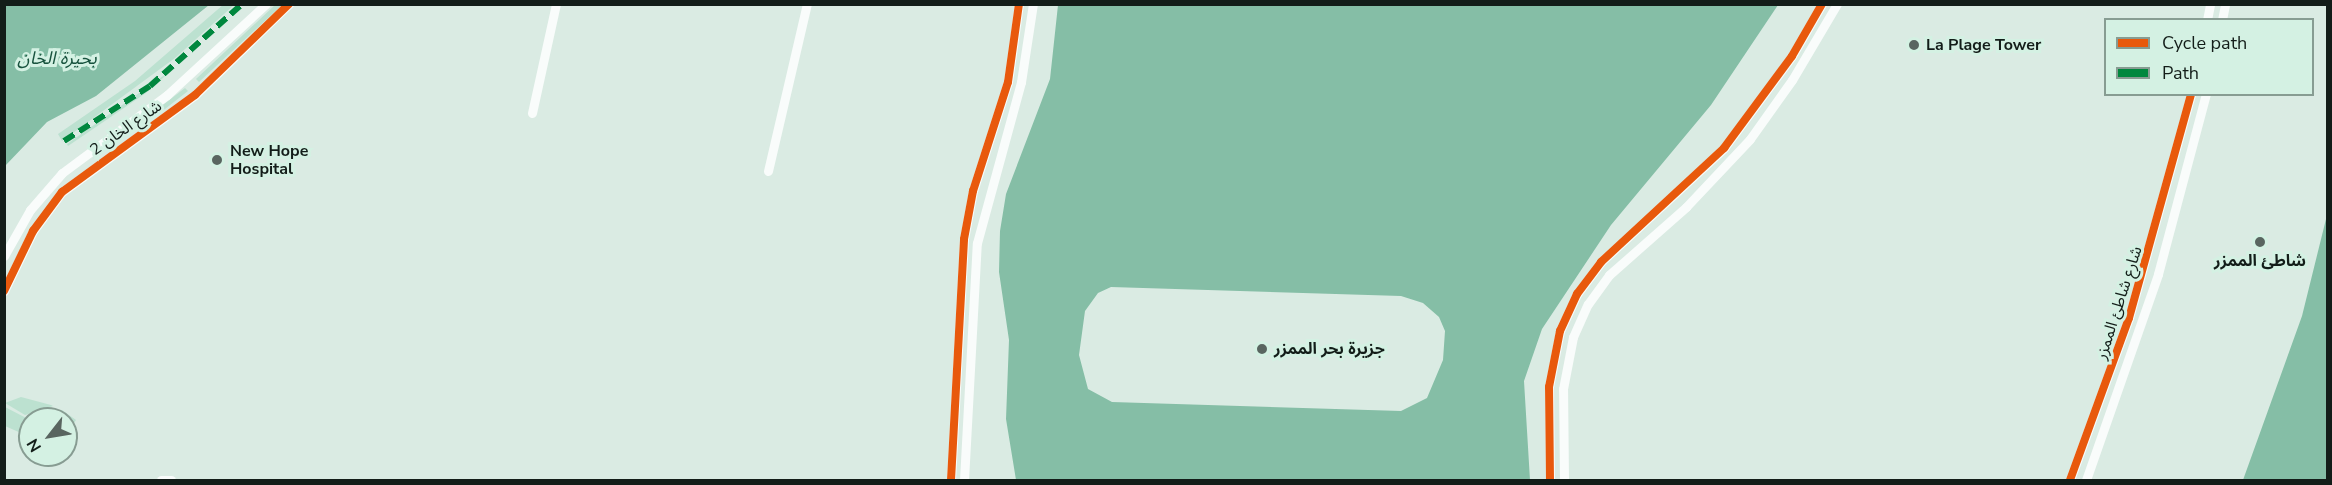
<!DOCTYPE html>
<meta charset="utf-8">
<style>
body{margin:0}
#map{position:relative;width:2332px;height:485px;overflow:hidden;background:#daebe3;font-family:"Nunito Sans","Noto Sans Arabic",sans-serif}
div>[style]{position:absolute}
.green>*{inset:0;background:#bce1d0}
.water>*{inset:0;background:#85bea6}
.minor>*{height:9px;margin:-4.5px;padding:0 4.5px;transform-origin:4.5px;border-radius:4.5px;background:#f9fcfb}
.quiet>*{height:6px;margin-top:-3px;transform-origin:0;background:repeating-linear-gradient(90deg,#00873e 0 12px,transparent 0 18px)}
.cycleway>*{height:8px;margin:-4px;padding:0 4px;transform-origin:4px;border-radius:4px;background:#e8590c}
.dots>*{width:16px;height:16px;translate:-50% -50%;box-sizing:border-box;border:3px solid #d4f1e3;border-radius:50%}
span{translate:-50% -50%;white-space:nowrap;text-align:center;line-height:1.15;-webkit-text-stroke:6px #d4f1e3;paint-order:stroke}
.poi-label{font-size:16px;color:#131d19;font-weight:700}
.left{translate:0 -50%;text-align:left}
.street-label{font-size:16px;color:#131d19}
.water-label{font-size:18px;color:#18533e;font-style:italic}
.frame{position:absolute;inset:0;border:6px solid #131d19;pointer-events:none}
.legend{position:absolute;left:2104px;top:18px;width:210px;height:78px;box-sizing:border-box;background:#d4f1e3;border:2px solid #879c92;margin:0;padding:8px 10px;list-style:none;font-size:18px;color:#131d19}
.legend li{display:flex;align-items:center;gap:12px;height:30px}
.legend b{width:30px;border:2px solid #879c92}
.north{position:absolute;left:18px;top:407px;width:60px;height:60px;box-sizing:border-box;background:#d4f1e3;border:2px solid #879c92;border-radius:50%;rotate:239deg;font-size:16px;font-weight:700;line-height:24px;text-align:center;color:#131d19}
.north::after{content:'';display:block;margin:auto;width:21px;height:27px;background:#596560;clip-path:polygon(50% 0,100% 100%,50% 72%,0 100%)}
</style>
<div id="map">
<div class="green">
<i style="clip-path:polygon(224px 4px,234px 5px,175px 58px,62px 141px,58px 134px,135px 81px)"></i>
<i style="clip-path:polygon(275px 5px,282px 5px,199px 82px,196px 79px)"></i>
<i style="clip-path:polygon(173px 69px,146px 93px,68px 146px,67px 144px)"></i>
<i style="clip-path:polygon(185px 88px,188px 91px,165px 109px,91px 160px)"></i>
<i style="clip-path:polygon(21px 397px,51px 405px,53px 406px,25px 415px,5px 403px)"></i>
<i style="clip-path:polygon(5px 407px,30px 420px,30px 437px,5px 426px)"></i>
<i style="clip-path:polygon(62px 410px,76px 420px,66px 435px,66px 419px,36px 419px)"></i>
</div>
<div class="water">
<i style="clip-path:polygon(5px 4px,209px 4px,209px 5px,96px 96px,47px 122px,5px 166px)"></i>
<i style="clip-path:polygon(evenodd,1058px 5px,1058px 4px,1778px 5px,1711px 105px,1611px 225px,1542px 329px,1524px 381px,1530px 480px,1016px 480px,1006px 419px,1009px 340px,999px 272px,1000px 231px,1006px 194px,1050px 79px,1058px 5px,1111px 287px,1401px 296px,1423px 303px,1439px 317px,1445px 331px,1443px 360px,1427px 398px,1401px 411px,1112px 402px,1088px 389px,1079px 355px,1085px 311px,1098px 293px,1111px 287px)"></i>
<i style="clip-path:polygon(2327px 215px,2327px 480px,2243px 480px,2302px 316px)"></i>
</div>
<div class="minor">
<i style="left:2207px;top:20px;width:16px;rotate:-79deg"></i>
<i style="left:2222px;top:20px;width:16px;rotate:-79deg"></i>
<i style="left:532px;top:113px;width:112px;rotate:-77.6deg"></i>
<i style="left:768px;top:171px;width:171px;rotate:-76.9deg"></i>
<i style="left:4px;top:256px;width:53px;rotate:-60.5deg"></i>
<i style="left:30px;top:210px;width:49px;rotate:-49.1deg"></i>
<i style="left:62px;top:173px;width:131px;rotate:-36.6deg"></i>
<i style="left:167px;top:95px;width:134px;rotate:-42.6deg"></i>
<i style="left:4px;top:291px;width:67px;rotate:-64.2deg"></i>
<i style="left:33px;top:231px;width:49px;rotate:-53.4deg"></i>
<i style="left:62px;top:192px;width:165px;rotate:-36.1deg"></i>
<i style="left:195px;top:95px;width:131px;rotate:-44.1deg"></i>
<i style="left:161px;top:480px;width:10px"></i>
<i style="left:951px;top:480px;width:241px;rotate:-86.9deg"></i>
<i style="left:964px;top:239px;width:49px;rotate:-79.4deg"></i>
<i style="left:973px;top:191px;width:114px;rotate:-72.2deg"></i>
<i style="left:1008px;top:82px;width:79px;rotate:-82deg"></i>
<i style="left:964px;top:480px;width:237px;rotate:-86.9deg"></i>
<i style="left:977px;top:243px;width:167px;rotate:-74.7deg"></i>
<i style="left:1021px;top:82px;width:79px;rotate:-81.3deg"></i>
<i style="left:1550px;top:480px;width:93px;rotate:-90.6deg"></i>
<i style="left:1549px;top:387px;width:57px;rotate:-78.9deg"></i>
<i style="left:1560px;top:331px;width:41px;rotate:-65.3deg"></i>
<i style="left:1577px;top:294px;width:40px;rotate:-53deg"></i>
<i style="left:1601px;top:262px;width:168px;rotate:-42.8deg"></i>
<i style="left:1724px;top:148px;width:114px;rotate:-53.5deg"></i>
<i style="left:1792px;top:56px;width:60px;rotate:-60deg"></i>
<i style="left:1564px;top:480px;width:91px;rotate:-90.6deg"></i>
<i style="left:1563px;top:389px;width:53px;rotate:-79.1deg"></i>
<i style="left:1573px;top:337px;width:36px;rotate:-66deg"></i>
<i style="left:1588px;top:304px;width:36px;rotate:-54deg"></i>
<i style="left:1609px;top:275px;width:103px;rotate:-41.4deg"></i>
<i style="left:1686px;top:207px;width:93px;rotate:-46.7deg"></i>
<i style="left:1750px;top:139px;width:72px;rotate:-54.6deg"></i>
<i style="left:1792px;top:80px;width:88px;rotate:-59.4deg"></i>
<i style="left:2070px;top:480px;width:172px;rotate:-70deg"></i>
<i style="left:2129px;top:318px;width:232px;rotate:-74.5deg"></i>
<i style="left:2086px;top:480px;width:218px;rotate:-70.7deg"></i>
<i style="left:2158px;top:274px;width:186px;rotate:-75.1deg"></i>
</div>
<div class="quiet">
<i style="left:64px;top:141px;width:102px;rotate:-32.6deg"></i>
<i style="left:150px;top:86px;width:123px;rotate:-41.7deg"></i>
</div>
<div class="cycleway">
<i style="left:4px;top:291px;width:67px;rotate:-64.2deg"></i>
<i style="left:33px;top:231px;width:49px;rotate:-53.4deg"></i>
<i style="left:62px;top:192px;width:165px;rotate:-36.1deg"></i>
<i style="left:195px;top:95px;width:131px;rotate:-44.1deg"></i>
<i style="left:951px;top:480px;width:241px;rotate:-86.9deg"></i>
<i style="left:964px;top:239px;width:49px;rotate:-79.4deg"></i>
<i style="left:973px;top:191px;width:114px;rotate:-72.2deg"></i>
<i style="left:1008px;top:82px;width:79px;rotate:-82deg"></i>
<i style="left:1550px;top:480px;width:93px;rotate:-90.6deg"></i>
<i style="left:1549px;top:387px;width:57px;rotate:-78.9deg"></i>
<i style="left:1560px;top:331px;width:41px;rotate:-65.3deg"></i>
<i style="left:1577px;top:294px;width:40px;rotate:-53deg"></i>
<i style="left:1601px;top:262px;width:168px;rotate:-42.8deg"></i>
<i style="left:1724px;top:148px;width:114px;rotate:-53.5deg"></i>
<i style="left:1792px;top:56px;width:60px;rotate:-60deg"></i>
<i style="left:2070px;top:480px;width:172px;rotate:-70deg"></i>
<i style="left:2129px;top:318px;width:232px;rotate:-74.5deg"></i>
</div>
<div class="dots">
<i style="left:1914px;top:45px;background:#596560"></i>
<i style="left:217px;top:160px;background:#596560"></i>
<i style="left:2260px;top:242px;background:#596560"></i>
<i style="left:1262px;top:349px;background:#596560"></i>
</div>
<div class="poi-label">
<span class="left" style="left:1926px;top:45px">La Plage Tower</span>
<span class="left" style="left:230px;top:160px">New Hope<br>Hospital</span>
<span style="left:2260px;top:261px">شاطئ الممزر</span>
<span class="left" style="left:1274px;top:349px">جزيرة بحر الممزر</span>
</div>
<div class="street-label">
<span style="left:126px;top:128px;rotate:-35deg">شارع الخان 2</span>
<span style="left:2119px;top:303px;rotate:-72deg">شارع شاطئ الممزر</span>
</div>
<div class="water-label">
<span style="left:57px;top:58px">بحيرة الخان</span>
</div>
<div class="frame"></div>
<ul class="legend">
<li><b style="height:8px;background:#e8590c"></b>Cycle path</li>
<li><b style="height:8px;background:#00873e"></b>Path</li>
</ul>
<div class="north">N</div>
</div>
